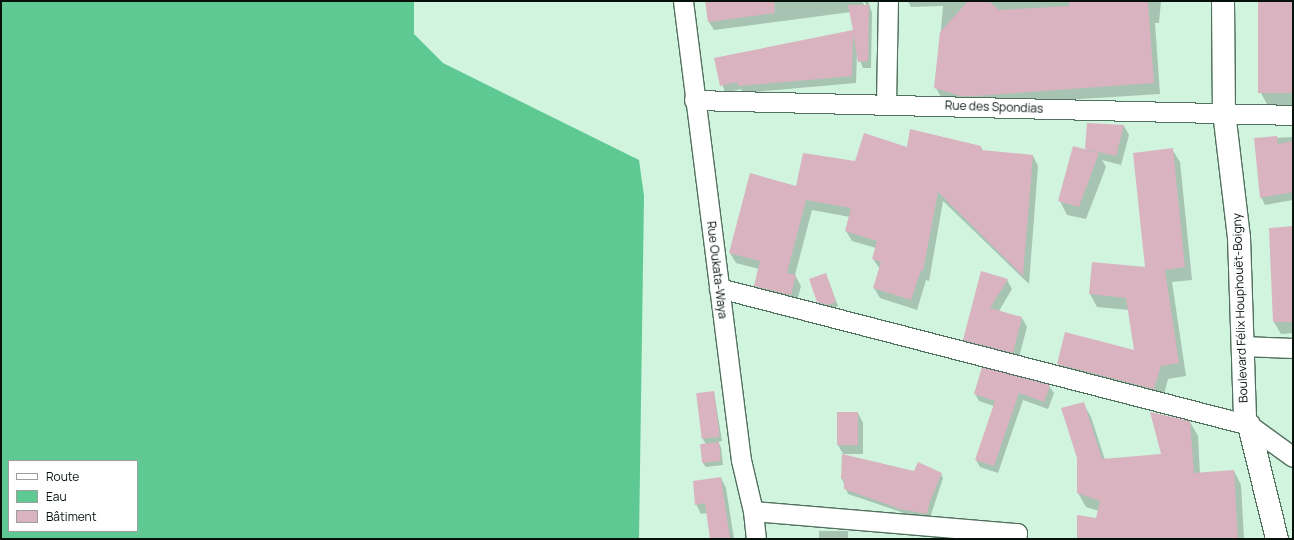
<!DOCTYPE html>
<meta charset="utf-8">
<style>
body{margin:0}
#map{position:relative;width:1294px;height:540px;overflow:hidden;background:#d1f4df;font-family:Manrope,sans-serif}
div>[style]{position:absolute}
.water>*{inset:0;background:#5ec993}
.shadow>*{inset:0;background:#0003;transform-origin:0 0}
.building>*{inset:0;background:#d9b3c0;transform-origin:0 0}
.roads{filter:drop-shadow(1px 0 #51705e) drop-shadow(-1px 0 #51705e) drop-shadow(0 1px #51705e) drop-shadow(0 -1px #51705e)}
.street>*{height:19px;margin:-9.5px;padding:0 9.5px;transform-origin:9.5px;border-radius:9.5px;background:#fff}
.secondary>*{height:22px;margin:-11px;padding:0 11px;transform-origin:11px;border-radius:11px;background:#fff}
span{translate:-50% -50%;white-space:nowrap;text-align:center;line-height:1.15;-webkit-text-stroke:3px #fff;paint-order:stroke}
.street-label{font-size:12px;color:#05110a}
.frame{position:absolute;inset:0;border:2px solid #05110a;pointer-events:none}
.legend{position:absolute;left:8px;top:460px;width:130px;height:72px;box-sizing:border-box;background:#fff;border:1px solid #9ba09d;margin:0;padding:5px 7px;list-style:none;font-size:12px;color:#05110a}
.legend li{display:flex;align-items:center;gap:8px;height:20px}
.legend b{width:20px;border:1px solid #9ba09d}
</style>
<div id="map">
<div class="water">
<i style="clip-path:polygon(evenodd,1px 1px,414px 1px,414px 34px,443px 63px,639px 160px,644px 196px,639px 539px,1px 539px,1px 1px,9px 461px,137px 461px,137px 531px,9px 531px,9px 461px)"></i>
</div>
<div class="shadow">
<i style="clip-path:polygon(706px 1px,862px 1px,865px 6px,867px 6px,864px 1px,868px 1px,872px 13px,871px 68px,863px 68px,857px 53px,856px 83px,743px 93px,741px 89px,725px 93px,715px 59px,854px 31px,851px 12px,714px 30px,709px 22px)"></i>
<i style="clip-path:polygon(908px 1px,1161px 1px,1159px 23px,1155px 23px,1160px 94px,968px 106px,942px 99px,936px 88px,943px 6px,911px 7px)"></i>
<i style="clip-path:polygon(1259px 1px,1293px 1px,1293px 108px,1269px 108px,1261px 93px)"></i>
<i style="clip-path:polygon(1124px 126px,1129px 135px,1121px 165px,1102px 160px,1106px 167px,1086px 219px,1067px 215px,1060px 201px,1088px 151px,1086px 148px)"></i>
<i style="clip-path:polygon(1293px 137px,1293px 200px,1265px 205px,1261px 197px,1255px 139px)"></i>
<i style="clip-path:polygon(981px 147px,983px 151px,1033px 156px,1038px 166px,1029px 284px,943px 201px,929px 281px,926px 280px,917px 310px,880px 298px,874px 288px,880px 269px,873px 259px,876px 248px,852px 241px,846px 231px,850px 217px,812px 210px,795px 275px,801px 286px,796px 305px,761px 296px,755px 285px,759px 269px,736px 263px,730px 253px,797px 187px,855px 163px,908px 148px)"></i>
<i style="clip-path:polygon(1172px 149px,1180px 162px,1192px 280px,1172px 282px,1186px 376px,1168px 379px,1162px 402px,1066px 377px,1058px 364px,1135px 351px,1129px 310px,1097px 307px,1090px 294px,1146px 268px)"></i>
<i style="clip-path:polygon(1293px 227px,1293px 333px,1281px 334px,1274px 322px,1270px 229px)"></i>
<i style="clip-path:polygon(826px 274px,838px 306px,831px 309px,821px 306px,818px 302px)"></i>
<i style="clip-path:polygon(1007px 280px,1012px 289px,999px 311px,1022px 318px,1027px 327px,1018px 361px,969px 349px,964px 339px)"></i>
<i style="clip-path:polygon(1049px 386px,1054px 393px,1048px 409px,1023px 400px,998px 473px,980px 467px,976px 460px,994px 406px,979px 401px,975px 394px)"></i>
<i style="clip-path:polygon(714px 392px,722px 441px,718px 442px,721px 447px,723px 465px,706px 467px,703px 463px,706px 444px,702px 438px)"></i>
<i style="clip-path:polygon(1083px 403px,1091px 417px,1105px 460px,1162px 455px,1190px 422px,1198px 436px,1200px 474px,1234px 471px,1241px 485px,1244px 539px,1095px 539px,1099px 511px,1086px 507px,1078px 493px)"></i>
<i style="clip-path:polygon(858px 413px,863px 423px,863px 454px,843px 454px,838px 445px)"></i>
<i style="clip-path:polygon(843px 455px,915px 473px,941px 474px,943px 478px,930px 518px,904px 513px,848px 494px,842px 479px)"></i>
<i style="clip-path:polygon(721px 478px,726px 488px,734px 539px,711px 539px,707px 513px,701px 514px,696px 504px)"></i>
<i style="left:819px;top:531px;width:29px;height:8px"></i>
</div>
<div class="building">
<i style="clip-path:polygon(705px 1px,774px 1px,775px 13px,708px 22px)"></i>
<i style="clip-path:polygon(968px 1px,989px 1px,999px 10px,1069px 6px,1069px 1px,1148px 1px,1154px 83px,976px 96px,961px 96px,934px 88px,940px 32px)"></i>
<i style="left:1258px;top:1px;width:35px;height:92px"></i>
<i style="clip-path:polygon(848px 5px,869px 5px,868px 61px,858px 62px,853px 34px,852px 76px,738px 86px,737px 82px,720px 86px,714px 58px,853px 30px)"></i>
<i style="clip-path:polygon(1087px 123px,1124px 125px,1116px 156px,1085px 149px)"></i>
<i style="clip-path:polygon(910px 129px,981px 146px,981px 150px,1033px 155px,1023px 276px,938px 192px,923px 271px,921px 270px,911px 300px,873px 288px,881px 262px,872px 259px,877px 241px,845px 231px,851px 208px,806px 200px,787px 273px,796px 275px,791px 295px,754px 286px,760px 261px,729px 253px,750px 173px,796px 186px,803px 153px,855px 161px,864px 133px,907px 147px)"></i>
<i style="clip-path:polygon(1277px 136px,1278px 144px,1293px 141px,1293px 192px,1260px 198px,1254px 138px)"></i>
<i style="clip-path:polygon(1073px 146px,1099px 153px,1079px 207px,1058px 201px)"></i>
<i style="clip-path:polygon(1173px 148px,1185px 267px,1165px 270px,1179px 363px,1161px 366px,1154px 389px,1057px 364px,1065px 332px,1134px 350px,1126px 298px,1089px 294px,1092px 262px,1145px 267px,1133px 153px)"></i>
<i style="clip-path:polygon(1293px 226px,1293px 322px,1273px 322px,1269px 228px)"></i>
<i style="clip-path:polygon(981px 271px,1008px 279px,990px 308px,1022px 317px,1013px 353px,963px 340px)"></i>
<i style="clip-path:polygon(826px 273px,836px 302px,828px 305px,817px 302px,809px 279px)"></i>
<i style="clip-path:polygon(982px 367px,1050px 385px,1044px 402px,1019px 393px,994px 466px,975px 460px,995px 401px,974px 394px)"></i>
<i style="left:714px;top:391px;width:46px;height:18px;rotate:83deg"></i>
<i style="clip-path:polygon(1084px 402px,1102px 459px,1161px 454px,1150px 412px,1190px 421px,1194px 473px,1234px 470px,1238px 539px,1077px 539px,1077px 515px,1096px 518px,1100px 501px,1077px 493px,1077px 458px,1061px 408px)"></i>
<i style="left:837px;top:412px;width:21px;height:33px"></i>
<i style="left:719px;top:442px;width:19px;height:19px;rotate:84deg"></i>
<i style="clip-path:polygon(842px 454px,914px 471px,918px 462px,942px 473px,930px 501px,927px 514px,900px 509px,844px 489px,844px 479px,841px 479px)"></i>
<i style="clip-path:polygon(721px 477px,730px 539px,710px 539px,705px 503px,695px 505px,693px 481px)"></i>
</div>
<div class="roads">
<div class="street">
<i style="left:683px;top:1px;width:463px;rotate:82.8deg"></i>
<i style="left:741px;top:460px;width:52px;rotate:76.8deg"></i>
<i style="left:753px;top:511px;width:28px;rotate:84deg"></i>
<i style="left:694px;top:100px;width:599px;rotate:1.43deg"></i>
<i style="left:886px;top:103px;width:102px;rotate:-88.9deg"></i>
<i style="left:719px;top:288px;width:547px;rotate:14.49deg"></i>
<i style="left:1249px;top:425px;width:54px;rotate:36deg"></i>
<i style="left:1242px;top:346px;width:51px;rotate:2.2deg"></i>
<i style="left:753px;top:511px;width:265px;rotate:4.8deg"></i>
<i style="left:1017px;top:533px;width:6px;rotate:99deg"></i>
</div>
<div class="secondary">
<i style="left:1223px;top:1px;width:111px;rotate:89.5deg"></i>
<i style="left:1224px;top:112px;width:126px;rotate:83.2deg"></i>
<i style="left:1239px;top:237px;width:185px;rotate:88.1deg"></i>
<i style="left:1245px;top:422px;width:5px;rotate:37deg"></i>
<i style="left:1249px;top:425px;width:117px;rotate:76.2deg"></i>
</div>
</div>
<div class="street-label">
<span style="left:994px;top:107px;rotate:2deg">Rue des Spondias</span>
<span style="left:717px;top:270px;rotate:83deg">Rue Oukata-Waya</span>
<span style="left:1240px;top:308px;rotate:-92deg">Boulevard Félix Houphouët-Boigny</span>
</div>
<div class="frame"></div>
<ul class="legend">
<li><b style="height:5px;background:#fff"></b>Route</li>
<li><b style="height:11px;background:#5ec993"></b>Eau</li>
<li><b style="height:11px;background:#d9b3c0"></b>Bâtiment</li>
</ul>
</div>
